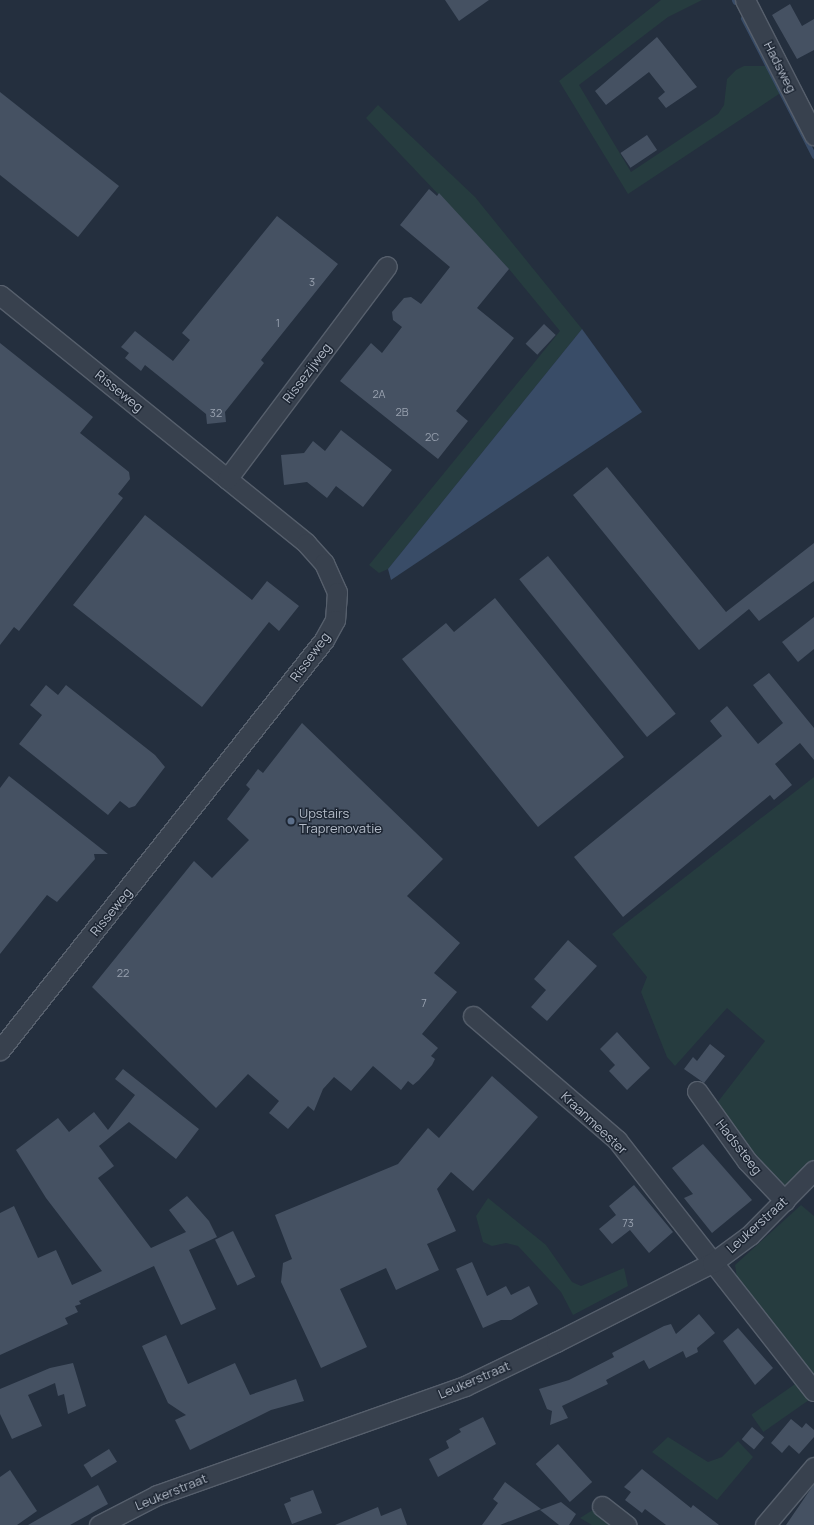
<!DOCTYPE html>
<style>
body{margin:0}
#map{position:relative;width:814px;height:1525px;overflow:hidden;background:#242f3e;font-family:Manrope,sans-serif}
div>[style]{position:absolute}
.green>*{inset:0;background:#263c3f;transform-origin:0 0}
.water>*{inset:0;background:#394c67}
.stream>*{height:5px;margin:-2.5px;padding:0 2.5px;transform-origin:2.5px;border-radius:2.5px;background:#394c67}
.building>*{inset:0;background:#455162;transform-origin:0 0}
.roads{filter:drop-shadow(1px 0 #565f6c) drop-shadow(-1px 0 #565f6c) drop-shadow(0 1px #565f6c) drop-shadow(0 -1px #565f6c)}
.minor>*{height:19px;margin:-9.5px;padding:0 9.5px;transform-origin:9.5px;border-radius:9.5px;background:#38414e}
.dots>*{width:11px;height:11px;translate:-50% -50%;box-sizing:border-box;border:2px solid #1d2633;border-radius:50%}
span{translate:-50% -50%;white-space:nowrap;text-align:center;line-height:1.15;-webkit-text-stroke:3px #1d2633;paint-order:stroke}
.number-label{font-size:11px;color:#98a1af}
.number-label span{-webkit-text-stroke-width:0}
.street-label{font-size:13px;color:#b4bcc9}
.poi-label{font-size:13px;color:#b4bcc9}
.left{translate:0 -50%;text-align:left}
</style>
<div id="map">
<div class="green">
<i style="clip-path:polygon(661px 0,702px 0,668px 17px,579px 85px,631px 172px,718px 114px,724px 105px,727px 79px,736px 70px,744px 66px,774px 66px,785px 90px,628px 194px,559px 81px)"></i>
<i style="clip-path:polygon(378px 105px,475px 197px,582px 329px,388px 569px,379px 573px,369px 565px,560px 331px,509px 269px,366px 118px)"></i>
<i style="clip-path:polygon(814px 777px,814px 1159px,784px 1191px,759px 1165px,717px 1103px,765px 1041px,727px 1008px,675px 1066px,667px 1057px,641px 992px,647px 977px,612px 934px)"></i>
<i style="clip-path:polygon(488px 1198px,546px 1245px,572px 1282px,581px 1286px,624px 1268px,628px 1286px,573px 1315px,561px 1292px,518px 1246px,506px 1243px,492px 1246px,483px 1242px,476px 1216px)"></i>
<i style="clip-path:polygon(801px 1205px,814px 1216px,814px 1380px,737px 1278px,735px 1265px)"></i>
<i style="left:798px;top:1382px;width:21px;height:57px;rotate:55deg"></i>
<i style="clip-path:polygon(668px 1437px,708px 1462px,722px 1457px,738px 1441px,753px 1457px,717px 1500px,652px 1452px)"></i>
<i style="clip-path:polygon(599px 1506px,623px 1525px,592px 1525px,580px 1518px)"></i>
</div>
<div class="water">
<i style="clip-path:polygon(582px 329px,642px 412px,391px 580px,388px 569px)"></i>
</div>
<div class="stream">
<i style="left:734px;top:0;width:2px;rotate:63deg"></i>
<i style="left:743px;top:18px;width:155px;rotate:62.8deg"></i>
</div>
<div class="building">
<i style="clip-path:polygon(445px 0,489px 0,459px 21px)"></i>
<i style="clip-path:polygon(790px 4px,802px 26px,814px 19px,814px 50px,797px 59px,772px 15px)"></i>
<i style="clip-path:polygon(657px 37px,697px 87px,666px 108px,658px 98px,665px 92px,649px 72px,606px 105px,595px 91px)"></i>
<i style="clip-path:polygon(0 92px,119px 186px,78px 237px,0 175px)"></i>
<i style="left:647px;top:135px;width:18px;height:32px;rotate:56deg"></i>
<i style="clip-path:polygon(429px 189px,437px 196px,439px 193px,509px 269px,477px 308px,514px 338px,456px 411px,468px 421px,438px 459px,340px 381px,371px 343px,382px 353px,402px 327px,393px 320px,392px 312px,404px 298px,411px 297px,421px 304px,450px 267px,400px 225px)"></i>
<i style="clip-path:polygon(277px 216px,338px 264px,261px 360px,264px 363px,225px 412px,226px 422px,207px 424px,206px 414px,145px 365px,141px 371px,125px 358px,129px 353px,121px 347px,135px 331px,173px 361px,190px 340px,182px 333px)"></i>
<i style="left:544px;top:324px;width:16px;height:27px;rotate:43deg"></i>
<i style="clip-path:polygon(0 343px,93px 417px,80px 433px,129px 472px,130px 479px,118px 494px,123px 498px,19px 631px,14px 627px,0 645px)"></i>
<i style="clip-path:polygon(341px 430px,392px 470px,363px 507px,336px 486px,327px 498px,307px 482px,284px 485px,281px 455px,304px 453px,313px 441px,325px 451px)"></i>
<i style="clip-path:polygon(607px 467px,726px 612px,814px 543px,814px 581px,759px 621px,749px 609px,699px 650px,573px 495px)"></i>
<i style="clip-path:polygon(145px 515px,252px 600px,267px 581px,299px 606px,279px 631px,269px 622px,202px 707px,73px 605px)"></i>
<i style="left:548px;top:556px;width:203px;height:37px;rotate:51deg"></i>
<i style="clip-path:polygon(495px 598px,624px 757px,538px 827px,402px 659px,446px 623px,454px 632px)"></i>
<i style="clip-path:polygon(814px 617px,814px 649px,798px 662px,782px 642px)"></i>
<i style="clip-path:polygon(769px 673px,814px 728px,814px 760px,800px 743px,775px 764px,792px 785px,774px 800px,770px 795px,623px 917px,574px 857px,722px 736px,710px 721px,727px 706px,758px 744px,783px 723px,753px 685px)"></i>
<i style="clip-path:polygon(46px 685px,58px 695px,66px 685px,155px 755px,165px 767px,135px 806px,129px 808px,120px 801px,108px 815px,19px 744px,42px 715px,30px 705px)"></i>
<i style="clip-path:polygon(302px 723px,443px 859px,407px 896px,460px 943px,434px 973px,457px 992px,422px 1034px,438px 1048px,431px 1056px,435px 1059px,432px 1065px,419px 1080px,413px 1085px,408px 1081px,401px 1090px,373px 1066px,351px 1091px,334px 1077px,323px 1089px,314px 1111px,308px 1106px,288px 1129px,269px 1113px,279px 1101px,248px 1074px,216px 1108px,92px 987px,194px 861px,212px 878px,249px 840px,227px 819px,250px 789px,246px 785px,258px 769px,263px 773px)"></i>
<i style="clip-path:polygon(9px 776px,108px 854px,94px 854px,95px 859px,57px 902px,47px 895px,0 954px,0 788px)"></i>
<i style="clip-path:polygon(568px 940px,597px 966px,547px 1021px,531px 1007px,546px 990px,534px 979px)"></i>
<i style="clip-path:polygon(617px 1032px,650px 1068px,627px 1090px,609px 1071px,615px 1065px,600px 1049px)"></i>
<i style="clip-path:polygon(710px 1044px,725px 1056px,704px 1083px,684px 1069px,693px 1057px,697px 1061px)"></i>
<i style="clip-path:polygon(123px 1069px,199px 1129px,176px 1159px,129px 1122px,99px 1146px,114px 1166px,98px 1178px,151px 1248px,186px 1232px,169px 1210px,187px 1196px,209px 1221px,217px 1237px,189px 1250px,216px 1309px,181px 1325px,154px 1266px,79px 1301px,81px 1304px,75px 1306px,78px 1312px,65px 1318px,68px 1324px,0 1355px,0 1213px,14px 1206px,38px 1258px,56px 1250px,72px 1285px,102px 1271px,46px 1198px,16px 1150px,58px 1118px,69px 1132px,94px 1112px,108px 1130px,135px 1095px,115px 1079px)"></i>
<i style="clip-path:polygon(492px 1076px,538px 1117px,473px 1191px,451px 1172px,437px 1189px,456px 1231px,427px 1244px,439px 1270px,396px 1290px,386px 1268px,340px 1289px,367px 1347px,321px 1368px,281px 1282px,283px 1263px,292px 1259px,275px 1215px,398px 1164px,428px 1128px,439px 1138px)"></i>
<i style="clip-path:polygon(703px 1144px,752px 1200px,712px 1233px,684px 1198px,693px 1194px,672px 1168px)"></i>
<i style="clip-path:polygon(634px 1185px,673px 1232px,649px 1253px,630px 1230px,612px 1244px,599px 1229px,616px 1215px,609px 1206px)"></i>
<i style="left:233px;top:1231px;width:51px;height:20px;rotate:64deg"></i>
<i style="clip-path:polygon(472px 1262px,487px 1296px,506px 1286px,511px 1295px,529px 1286px,538px 1304px,511px 1320px,501px 1320px,483px 1328px,456px 1269px)"></i>
<i style="clip-path:polygon(699px 1314px,715px 1333px,697px 1348px,698px 1352px,686px 1358px,683px 1351px,649px 1369px,644px 1360px,606px 1380px,608px 1384px,562px 1406px,568px 1418px,550px 1425px,552px 1411px,547px 1409px,539px 1389px,569px 1380px,614px 1357px,612px 1353px,664px 1326px,671px 1324px,676px 1334px)"></i>
<i style="clip-path:polygon(738px 1328px,773px 1368px,755px 1385px,723px 1341px)"></i>
<i style="clip-path:polygon(166px 1335px,188px 1384px,235px 1363px,250px 1395px,296px 1379px,304px 1401px,271px 1410px,190px 1450px,175px 1420px,186px 1415px,168px 1403px,142px 1346px)"></i>
<i style="clip-path:polygon(73px 1363px,86px 1406px,68px 1414px,64px 1394px,58px 1396px,55px 1383px,28px 1395px,42px 1426px,12px 1439px,0 1414px,0 1389px,50px 1368px)"></i>
<i style="clip-path:polygon(483px 1417px,496px 1444px,438px 1477px,429px 1459px,449px 1448px,446px 1441px,461px 1432px,459px 1429px)"></i>
<i style="clip-path:polygon(791px 1419px,802px 1428px,806px 1423px,814px 1430px,814px 1437px,799px 1454px,789px 1445px,782px 1453px,771px 1443px)"></i>
<i style="left:752px;top:1427px;width:16px;height:16px;rotate:40deg"></i>
<i style="left:558px;top:1444px;width:51px;height:30px;rotate:48deg"></i>
<i style="left:109px;top:1449px;width:15px;height:30px;rotate:58deg"></i>
<i style="clip-path:polygon(642px 1469px,691px 1508px,693px 1505px,719px 1525px,666px 1525px,645px 1509px,642px 1513px,625px 1500px,631px 1492px,624px 1487px)"></i>
<i style="clip-path:polygon(10px 1470px,37px 1511px,17px 1525px,0 1525px,0 1477px)"></i>
<i style="clip-path:polygon(505px 1482px,541px 1509px,500px 1525px,482px 1525px,498px 1503px,493px 1499px)"></i>
<i style="clip-path:polygon(814px 1484px,814px 1525px,786px 1525px,812px 1487px)"></i>
<i style="clip-path:polygon(98px 1485px,108px 1504px,70px 1525px,28px 1525px)"></i>
<i style="clip-path:polygon(313px 1490px,322px 1513px,292px 1524px,284px 1504px,291px 1501px,290px 1498px)"></i>
<i style="clip-path:polygon(561px 1502px,576px 1514px,569px 1525px,559px 1525px,540px 1510px)"></i>
<i style="clip-path:polygon(378px 1507px,381px 1516px,401px 1508px,407px 1525px,335px 1525px)"></i>
</div>
<div class="roads">
<div class="minor">
<i style="left:745px;top:0;width:152px;rotate:62.9deg"></i>
<i style="left:0;top:295px;width:394px;rotate:39deg"></i>
<i style="left:306px;top:543px;width:27px;rotate:48deg"></i>
<i style="left:324px;top:563px;width:32px;rotate:66deg"></i>
<i style="left:337px;top:592px;width:28px;rotate:94deg"></i>
<i style="left:335px;top:620px;width:23px;rotate:119deg"></i>
<i style="left:324px;top:640px;width:523px;rotate:128.32deg"></i>
<i style="left:227px;top:479px;width:266px;rotate:-53.1deg"></i>
<i style="left:473px;top:1016px;width:190px;rotate:40.7deg"></i>
<i style="left:617px;top:1140px;width:319px;rotate:51.9deg"></i>
<i style="left:697px;top:1091px;width:86px;rotate:54.5deg"></i>
<i style="left:747px;top:1161px;width:55px;rotate:46.5deg"></i>
<i style="left:602px;top:1506px;width:31px;rotate:38deg"></i>
<i style="left:99px;top:1525px;width:65px;rotate:-27.3deg"></i>
<i style="left:157px;top:1495px;width:327px;rotate:-19.5deg"></i>
<i style="left:465px;top:1386px;width:101px;rotate:-25.8deg"></i>
<i style="left:556px;top:1342px;width:175px;rotate:-26.9deg"></i>
<i style="left:712px;top:1263px;width:47px;rotate:-36.4deg"></i>
<i style="left:750px;top:1235px;width:91px;rotate:-45.4deg"></i>
<i style="left:765px;top:1525px;width:76px;rotate:-49.8deg"></i>
</div>
</div>
<div class="dots">
<i style="left:291px;top:821px;background:#5c6f8a"></i>
</div>
<div class="number-label">
<span style="left:312px;top:282px">3</span>
<span style="left:278px;top:323px">1</span>
<span style="left:379px;top:394px">2A</span>
<span style="left:402px;top:412px">2B</span>
<span style="left:216px;top:413px">32</span>
<span style="left:432px;top:437px">2C</span>
<span style="left:123px;top:973px">22</span>
<span style="left:424px;top:1003px">7</span>
<span style="left:628px;top:1223px">73</span>
</div>
<div class="street-label">
<span style="left:780px;top:67px;rotate:63deg">Hadsweg</span>
<span style="left:307px;top:373px;rotate:-53deg">Rissezijweg</span>
<span style="left:119px;top:391px;rotate:39deg">Risseweg</span>
<span style="left:310px;top:657px;rotate:-54deg">Risseweg</span>
<span style="left:111px;top:912px;rotate:-51deg">Risseweg</span>
<span style="left:594px;top:1123px;rotate:43deg">Kraanmeester</span>
<span style="left:739px;top:1147px;rotate:52deg">Hadssteeg</span>
<span style="left:757px;top:1225px;rotate:-42deg">Leukerstraat</span>
<span style="left:474px;top:1380px;rotate:-23deg">Leukerstraat</span>
<span style="left:171px;top:1492px;rotate:-22deg">Leukerstraat</span>
</div>
<div class="poi-label">
<span class="left" style="left:299px;top:821px">Upstairs<br>Traprenovatie</span>
</div>
</div>
